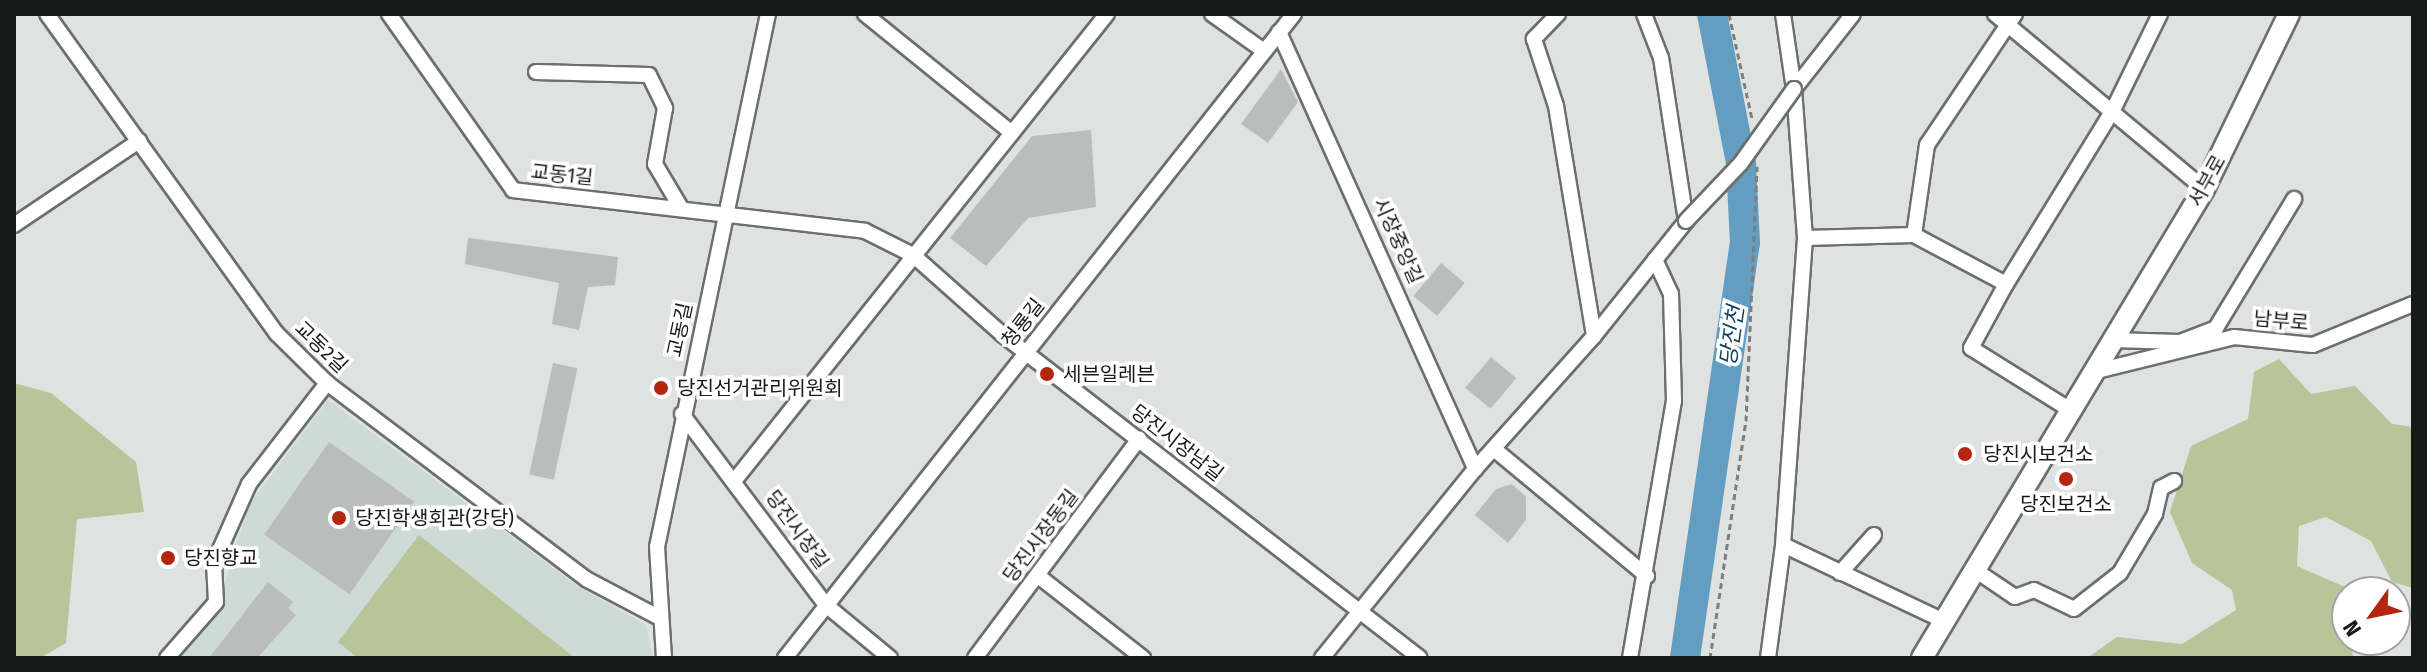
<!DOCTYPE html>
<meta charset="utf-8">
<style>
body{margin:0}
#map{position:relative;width:2427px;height:672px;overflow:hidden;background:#dfe2e1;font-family:"Fira Sans Condensed","Noto Sans KR",sans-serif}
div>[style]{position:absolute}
.built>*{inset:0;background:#cddad6}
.green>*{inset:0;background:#b9c498}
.river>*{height:30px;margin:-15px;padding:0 15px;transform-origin:15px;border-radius:15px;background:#639ec1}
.building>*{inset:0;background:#babdbb;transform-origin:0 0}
.path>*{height:3px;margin-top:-1.5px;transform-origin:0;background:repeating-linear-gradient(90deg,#7d7f7e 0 6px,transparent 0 10px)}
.roads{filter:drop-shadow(2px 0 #6b6f6e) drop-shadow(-2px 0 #6b6f6e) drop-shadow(0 2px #6b6f6e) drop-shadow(0 -2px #6b6f6e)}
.street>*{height:14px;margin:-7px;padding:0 7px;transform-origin:7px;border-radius:7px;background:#fff}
.secondary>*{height:20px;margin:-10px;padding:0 10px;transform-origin:10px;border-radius:10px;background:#fff}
.bridges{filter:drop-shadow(2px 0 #6b6f6e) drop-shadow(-2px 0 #6b6f6e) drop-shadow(0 2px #6b6f6e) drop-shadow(0 -2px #6b6f6e)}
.street-bridge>*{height:14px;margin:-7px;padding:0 7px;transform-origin:7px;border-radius:7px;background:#fff}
.dots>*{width:22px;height:22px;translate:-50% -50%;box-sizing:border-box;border:4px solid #fff;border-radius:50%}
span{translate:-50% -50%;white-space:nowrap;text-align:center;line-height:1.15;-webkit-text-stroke:7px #fff;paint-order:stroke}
.street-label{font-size:20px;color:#181a19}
.poi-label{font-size:20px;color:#181a19}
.left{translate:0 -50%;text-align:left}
.water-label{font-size:22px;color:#13435c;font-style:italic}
.frame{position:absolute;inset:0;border:16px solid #181a19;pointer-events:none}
.north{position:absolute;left:2331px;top:576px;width:80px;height:80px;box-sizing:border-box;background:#fff;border:2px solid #a3a3a3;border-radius:50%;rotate:237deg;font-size:22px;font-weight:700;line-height:32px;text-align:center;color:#181a19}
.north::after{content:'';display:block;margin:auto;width:28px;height:36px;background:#b3250f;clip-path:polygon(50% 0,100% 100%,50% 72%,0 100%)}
</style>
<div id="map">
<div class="built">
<i style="clip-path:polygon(328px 400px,580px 588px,646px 625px,653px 658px,175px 658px,218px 605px,249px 505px)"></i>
</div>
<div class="green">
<i style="clip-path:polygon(2279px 359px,2311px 394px,2355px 386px,2392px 424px,2413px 427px,2413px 588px,2392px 582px,2371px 541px,2326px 517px,2299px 526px,2297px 566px,2354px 591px,2347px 592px,2353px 658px,2087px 658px,2117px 637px,2182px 644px,2236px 610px,2232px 590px,2192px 563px,2170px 512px,2191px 446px,2248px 419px,2254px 372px)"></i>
<i style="clip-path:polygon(14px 383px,51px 393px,136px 462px,144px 512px,77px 519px,66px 643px,40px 658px,14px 658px)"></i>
<i style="clip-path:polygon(419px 535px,575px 658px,358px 658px,338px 642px)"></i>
</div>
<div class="river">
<i style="left:1685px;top:658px;width:419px;rotate:-81.8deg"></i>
<i style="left:1745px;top:243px;width:80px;rotate:-92.9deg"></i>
<i style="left:1741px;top:163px;width:152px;rotate:-101deg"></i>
</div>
<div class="building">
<i style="clip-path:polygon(1281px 69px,1298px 102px,1268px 143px,1241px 124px)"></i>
<i style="clip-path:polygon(1091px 130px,1096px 207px,1028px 218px,986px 266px,950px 238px,1032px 136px)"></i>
<i style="clip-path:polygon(468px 238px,618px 257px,615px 285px,588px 287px,579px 330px,552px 324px,559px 283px,465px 264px)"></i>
<i style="left:1441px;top:263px;width:31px;height:43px;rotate:40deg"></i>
<i style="left:1491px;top:357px;width:33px;height:40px;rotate:40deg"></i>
<i style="left:553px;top:363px;width:25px;height:114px;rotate:12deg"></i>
<i style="left:329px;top:442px;width:104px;height:113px;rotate:35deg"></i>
<i style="clip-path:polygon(1512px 484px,1526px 497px,1526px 520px,1508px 543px,1475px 515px,1496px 489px)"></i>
<i style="clip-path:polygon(268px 582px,293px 602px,288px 608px,296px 615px,257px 658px,209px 658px)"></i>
</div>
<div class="path">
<i style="left:1729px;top:14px;width:107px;rotate:77.6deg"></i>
<i style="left:1710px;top:658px;width:240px;rotate:-81.4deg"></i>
<i style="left:1746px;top:421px;width:255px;rotate:-87.5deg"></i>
</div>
<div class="roads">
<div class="street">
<i style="left:47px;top:14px;width:394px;rotate:54.3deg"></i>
<i style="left:277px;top:334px;width:70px;rotate:44.4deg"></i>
<i style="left:327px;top:383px;width:325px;rotate:37.1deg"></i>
<i style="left:586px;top:579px;width:81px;rotate:27.8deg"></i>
<i style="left:389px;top:14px;width:215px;rotate:54.8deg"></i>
<i style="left:513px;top:190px;width:354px;rotate:6.6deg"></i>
<i style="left:865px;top:231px;width:54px;rotate:26.6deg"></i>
<i style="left:913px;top:255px;width:120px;rotate:41.6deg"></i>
<i style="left:1003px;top:335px;width:527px;rotate:37.76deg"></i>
<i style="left:865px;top:14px;width:189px;rotate:39deg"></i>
<i style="left:1212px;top:14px;width:64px;rotate:35.4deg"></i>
<i style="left:1558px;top:14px;width:35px;rotate:134deg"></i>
<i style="left:1534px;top:39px;width:71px;rotate:71.8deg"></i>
<i style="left:1556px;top:106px;width:233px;rotate:80.6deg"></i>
<i style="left:1594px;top:336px;width:147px;rotate:-51.3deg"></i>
<i style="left:1686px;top:221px;width:165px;rotate:-98.7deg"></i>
<i style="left:1661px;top:58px;width:47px;rotate:-111.1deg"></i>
<i style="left:1783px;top:14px;width:76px;rotate:81.7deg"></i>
<i style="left:1995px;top:14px;width:273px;rotate:39.9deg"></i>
<i style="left:1279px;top:32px;width:479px;rotate:65.8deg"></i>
<i style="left:1475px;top:469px;width:178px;rotate:-48.2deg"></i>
<i style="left:536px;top:72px;width:113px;rotate:1.5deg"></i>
<i style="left:649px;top:75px;width:37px;rotate:64deg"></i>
<i style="left:665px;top:108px;width:57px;rotate:100.1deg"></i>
<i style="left:655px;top:164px;width:51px;rotate:59.4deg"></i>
<i style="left:14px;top:225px;width:151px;rotate:-33.9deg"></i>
<i style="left:1914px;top:235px;width:91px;rotate:-81.8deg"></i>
<i style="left:1927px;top:145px;width:158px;rotate:-56.1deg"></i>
<i style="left:1805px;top:238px;width:149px;rotate:-94.2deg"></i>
<i style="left:1794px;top:89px;width:95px;rotate:-51.8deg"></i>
<i style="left:2006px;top:284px;width:202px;rotate:-58.4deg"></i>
<i style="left:2112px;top:112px;width:109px;rotate:-63.9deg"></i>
<i style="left:2112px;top:340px;width:68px;rotate:1.7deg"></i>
<i style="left:2180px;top:342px;width:39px;rotate:-21deg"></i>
<i style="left:2216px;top:328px;width:151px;rotate:-58.8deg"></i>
<i style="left:2093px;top:372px;width:145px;rotate:-13.9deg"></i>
<i style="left:2234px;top:337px;width:79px;rotate:5.8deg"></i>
<i style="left:2313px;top:345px;width:108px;rotate:-22.3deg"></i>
<i style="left:682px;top:414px;width:239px;rotate:53deg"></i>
<i style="left:826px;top:605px;width:83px;rotate:39.6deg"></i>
<i style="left:1494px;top:449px;width:199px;rotate:39.7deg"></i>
<i style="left:735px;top:480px;width:596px;rotate:-51.4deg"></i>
<i style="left:1975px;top:570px;width:48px;rotate:34deg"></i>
<i style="left:2015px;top:597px;width:20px;rotate:-20deg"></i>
<i style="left:2034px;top:590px;width:44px;rotate:25.4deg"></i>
<i style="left:2074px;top:609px;width:58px;rotate:-38deg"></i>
<i style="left:2120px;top:573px;width:69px;rotate:-59.3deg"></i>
<i style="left:2155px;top:514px;width:27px;rotate:-77deg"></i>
<i style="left:2161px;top:488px;width:15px;rotate:-28deg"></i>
<i style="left:1840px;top:573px;width:51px;rotate:-48.2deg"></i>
<i style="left:1037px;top:575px;width:135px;rotate:38.1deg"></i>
<i style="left:1944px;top:621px;width:178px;rotate:-154.7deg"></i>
<i style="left:1783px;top:545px;width:308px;rotate:-85.9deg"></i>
<i style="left:1805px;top:238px;width:109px;rotate:-1.6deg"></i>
<i style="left:1914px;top:235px;width:104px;rotate:28deg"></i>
<i style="left:2006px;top:284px;width:73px;rotate:118.7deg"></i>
<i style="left:1971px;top:348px;width:119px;rotate:32deg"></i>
<i style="left:167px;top:658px;width:74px;rotate:-48.8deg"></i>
<i style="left:216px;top:602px;width:39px;rotate:-93deg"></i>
<i style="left:214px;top:563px;width:86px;rotate:-66.1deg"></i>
<i style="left:249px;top:484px;width:128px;rotate:-52.3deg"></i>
<i style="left:664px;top:658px;width:111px;rotate:-93.6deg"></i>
<i style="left:657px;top:547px;width:544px;rotate:-78.24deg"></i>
<i style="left:785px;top:658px;width:821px;rotate:-51.68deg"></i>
<i style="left:975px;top:658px;width:274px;rotate:-53.2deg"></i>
<i style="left:1322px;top:658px;width:243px;rotate:-51deg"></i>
<i style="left:1630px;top:658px;width:261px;rotate:-80.3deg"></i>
<i style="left:1674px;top:401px;width:107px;rotate:-91.6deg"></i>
<i style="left:1671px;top:294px;width:38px;rotate:-115deg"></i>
<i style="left:1768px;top:658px;width:114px;rotate:-82.4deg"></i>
</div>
<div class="secondary">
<i style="left:1922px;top:658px;width:547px;rotate:-58.98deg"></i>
<i style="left:2204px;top:189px;width:195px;rotate:-64.1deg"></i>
</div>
</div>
<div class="bridges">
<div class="street-bridge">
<i style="left:1686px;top:221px;width:80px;rotate:-46.5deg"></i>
<i style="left:1741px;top:163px;width:91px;rotate:-54.4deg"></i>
</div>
</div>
<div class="dots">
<i style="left:1047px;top:374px;background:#b3250f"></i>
<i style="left:661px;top:388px;background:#b3250f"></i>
<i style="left:1965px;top:454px;background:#b3250f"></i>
<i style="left:2066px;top:479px;background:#b3250f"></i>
<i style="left:339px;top:518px;background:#b3250f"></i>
<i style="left:168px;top:558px;background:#b3250f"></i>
</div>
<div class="street-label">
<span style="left:562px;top:175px;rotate:6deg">교동1길</span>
<span style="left:2207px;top:181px;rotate:-61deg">서부로</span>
<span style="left:1398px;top:241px;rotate:66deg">시장중앙길</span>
<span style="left:2281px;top:321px;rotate:5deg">남부로</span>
<span style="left:1023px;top:323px;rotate:-52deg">청룡길</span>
<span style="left:680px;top:330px;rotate:-78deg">교동길</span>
<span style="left:321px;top:347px;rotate:44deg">교동2길</span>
<span style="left:1177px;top:443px;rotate:38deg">당진시장남길</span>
<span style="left:797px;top:530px;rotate:54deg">당진시장길</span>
<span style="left:1041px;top:536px;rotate:-53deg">당진시장동길</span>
</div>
<div class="poi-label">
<span class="left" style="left:1063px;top:374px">세븐일레븐</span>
<span class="left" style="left:677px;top:388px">당진선거관리위원회</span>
<span class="left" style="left:1983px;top:454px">당진시보건소</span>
<span style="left:2066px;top:504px">당진보건소</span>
<span class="left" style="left:355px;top:518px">당진학생회관(강당)</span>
<span class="left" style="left:184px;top:558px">당진향교</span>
</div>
<div class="water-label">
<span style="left:1732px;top:336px;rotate:-82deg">당진천</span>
</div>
<div class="frame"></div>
<div class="north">N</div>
</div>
